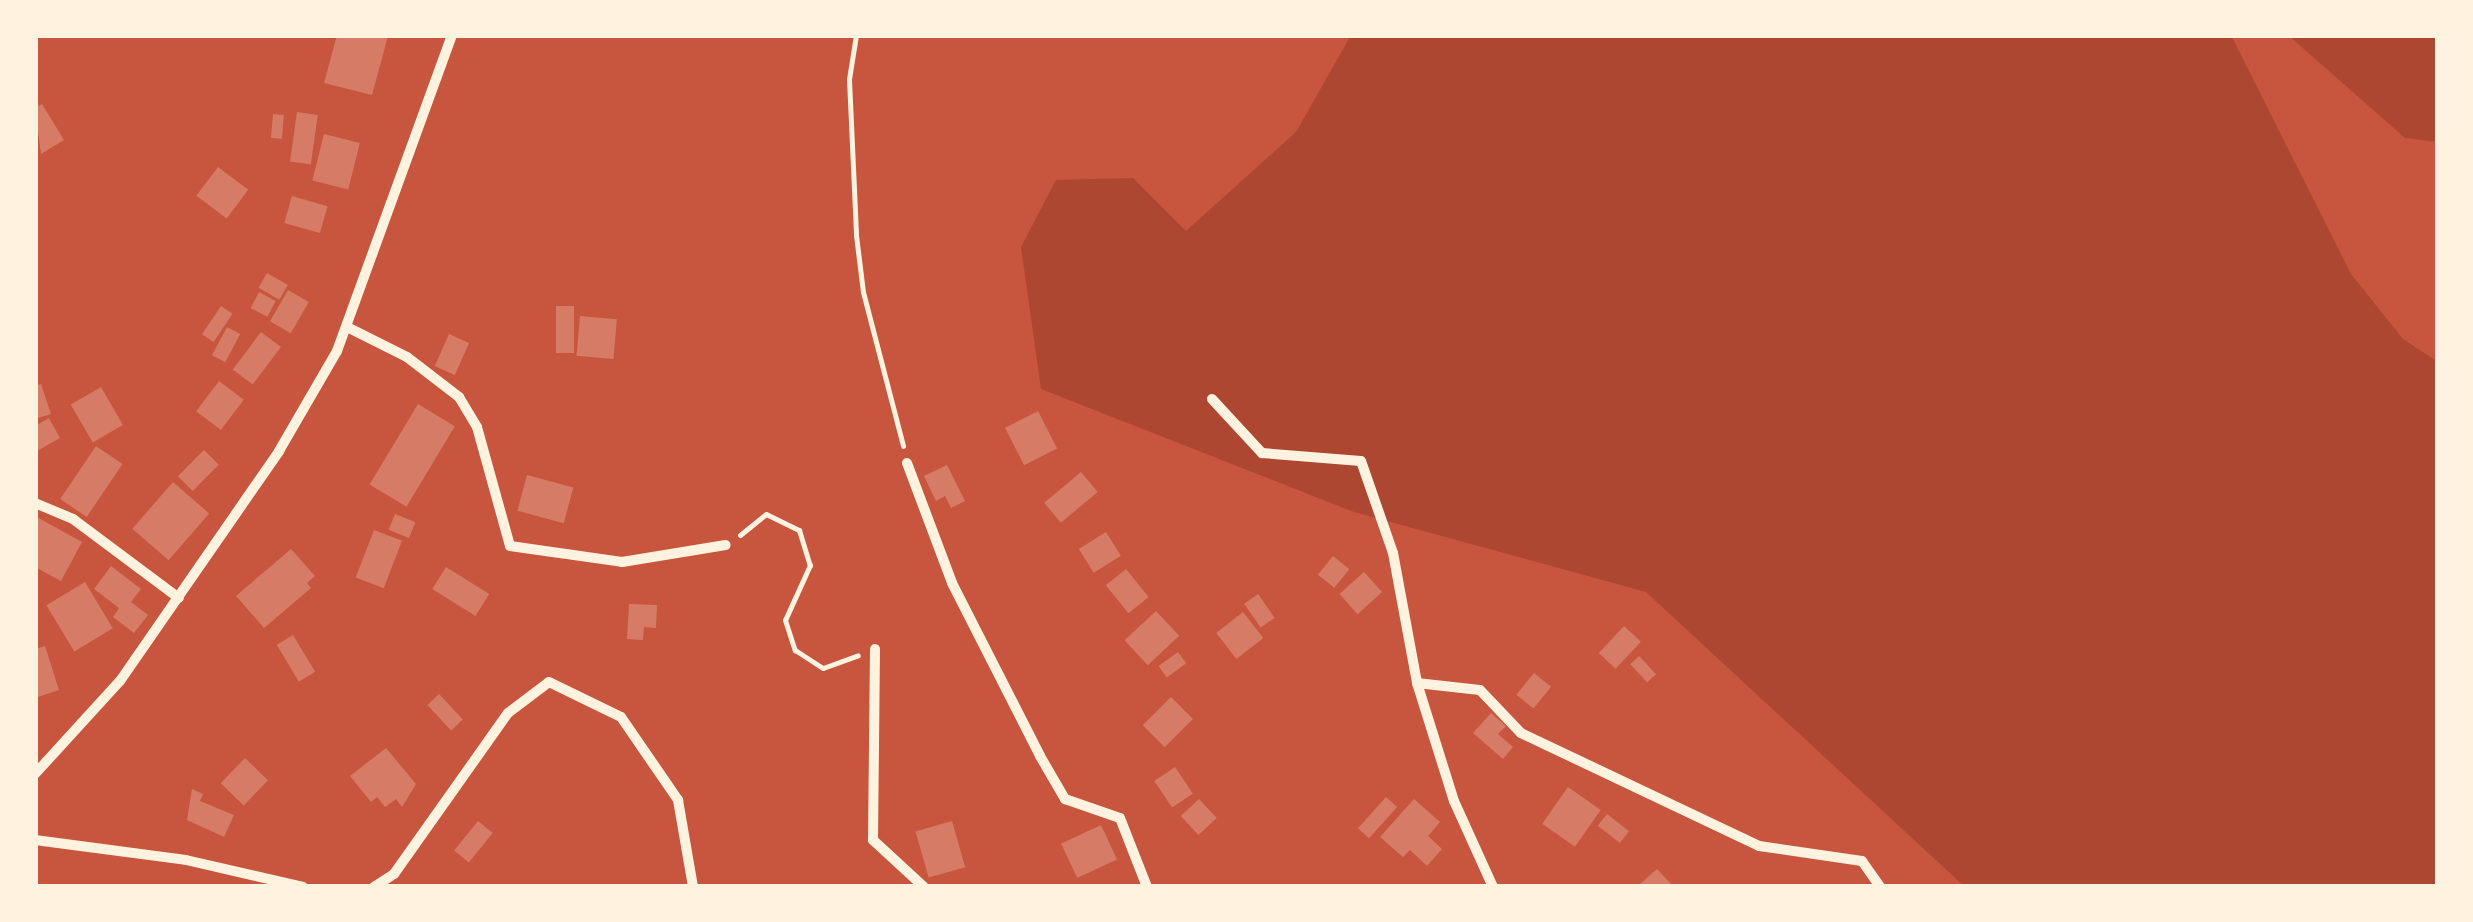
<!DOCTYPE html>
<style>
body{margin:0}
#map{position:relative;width:2473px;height:922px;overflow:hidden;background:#c8553d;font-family:"Roboto Condensed",sans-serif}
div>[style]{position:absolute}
.green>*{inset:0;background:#ae4732}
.building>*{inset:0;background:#d67c66;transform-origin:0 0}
.path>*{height:5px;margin:-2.5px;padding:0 2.5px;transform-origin:2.5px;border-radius:2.5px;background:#fff3e0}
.minor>*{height:10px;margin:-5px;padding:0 5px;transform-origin:5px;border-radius:5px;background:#fff3e0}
span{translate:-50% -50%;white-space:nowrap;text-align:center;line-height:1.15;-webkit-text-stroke:10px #fff3e0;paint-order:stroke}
.frame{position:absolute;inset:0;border:38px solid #fff3e0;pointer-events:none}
</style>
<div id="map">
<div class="green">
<i style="clip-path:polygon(1351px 35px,2231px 35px,2351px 274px,2403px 339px,2438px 362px,2438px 887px,1965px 887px,1646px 592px,1354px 512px,1041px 389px,1021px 247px,1056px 180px,1133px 178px,1186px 231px,1296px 132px)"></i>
<i style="clip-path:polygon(2288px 35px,2438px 35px,2438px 142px,2405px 138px)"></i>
</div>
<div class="building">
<i style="clip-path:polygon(337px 35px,388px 36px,372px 95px,324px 83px)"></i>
<i style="clip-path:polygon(42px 104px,64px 140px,41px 154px,35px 108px)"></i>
<i style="left:297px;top:112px;width:21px;height:50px;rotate:8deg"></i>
<i style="left:273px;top:114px;width:11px;height:24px;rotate:5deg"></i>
<i style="left:324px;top:134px;width:37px;height:48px;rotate:14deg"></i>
<i style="left:218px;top:167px;width:38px;height:36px;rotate:37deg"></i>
<i style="left:292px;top:196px;width:37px;height:28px;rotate:16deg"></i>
<i style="left:267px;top:273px;width:24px;height:17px;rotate:30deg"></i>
<i style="left:288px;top:290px;width:24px;height:36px;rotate:30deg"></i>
<i style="left:259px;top:292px;width:19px;height:18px;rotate:28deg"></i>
<i style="left:221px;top:306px;width:14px;height:34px;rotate:34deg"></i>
<i style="left:556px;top:306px;width:18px;height:47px"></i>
<i style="left:580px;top:316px;width:37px;height:40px;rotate:5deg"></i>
<i style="left:227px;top:327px;width:15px;height:32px;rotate:28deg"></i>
<i style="left:261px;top:332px;width:25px;height:47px;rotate:37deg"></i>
<i style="left:449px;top:334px;width:22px;height:35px;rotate:24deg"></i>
<i style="left:219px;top:381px;width:31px;height:38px;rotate:37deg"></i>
<i style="clip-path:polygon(41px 384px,51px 414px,35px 419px,35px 386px)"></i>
<i style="left:101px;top:387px;width:44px;height:35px;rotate:60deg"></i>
<i style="left:418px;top:404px;width:43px;height:94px;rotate:31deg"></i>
<i style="left:1038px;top:411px;width:42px;height:37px;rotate:63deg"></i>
<i style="clip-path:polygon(49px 418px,60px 438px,37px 451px,35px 426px)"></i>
<i style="left:96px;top:446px;width:32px;height:64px;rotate:34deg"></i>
<i style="left:204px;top:450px;width:21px;height:37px;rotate:45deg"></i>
<i style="clip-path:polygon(947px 465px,965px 501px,951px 508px,945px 496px,936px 501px,924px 476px)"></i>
<i style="left:1081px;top:472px;width:26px;height:48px;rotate:50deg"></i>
<i style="left:527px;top:475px;width:48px;height:37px;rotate:15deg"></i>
<i style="left:173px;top:482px;width:48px;height:62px;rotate:41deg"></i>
<i style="left:395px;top:514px;width:22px;height:17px;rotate:22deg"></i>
<i style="clip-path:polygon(35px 516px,82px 542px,61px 581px,35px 567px)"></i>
<i style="left:374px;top:530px;width:30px;height:51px;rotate:21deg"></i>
<i style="left:1106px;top:532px;width:28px;height:32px;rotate:58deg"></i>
<i style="clip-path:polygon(291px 549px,315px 576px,307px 583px,311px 588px,264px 628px,236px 596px)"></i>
<i style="left:1333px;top:556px;width:21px;height:24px;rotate:39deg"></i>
<i style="clip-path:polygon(111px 566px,141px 589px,131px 602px,148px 615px,134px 633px,113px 617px,119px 608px,94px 589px)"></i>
<i style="left:446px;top:567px;width:51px;height:26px;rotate:32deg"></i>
<i style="left:1126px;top:569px;width:36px;height:26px;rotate:51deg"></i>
<i style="left:1364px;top:572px;width:27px;height:33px;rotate:48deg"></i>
<i style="left:85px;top:582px;width:54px;height:45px;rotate:59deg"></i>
<i style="left:1258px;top:594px;width:29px;height:17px;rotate:55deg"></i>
<i style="clip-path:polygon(629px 604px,657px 605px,656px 628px,644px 627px,643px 640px,627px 639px)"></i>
<i style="left:1156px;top:611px;width:34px;height:43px;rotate:47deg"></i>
<i style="left:1243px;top:612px;width:33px;height:34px;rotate:52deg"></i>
<i style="left:1624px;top:626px;width:23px;height:37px;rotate:43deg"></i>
<i style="left:293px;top:635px;width:43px;height:19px;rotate:59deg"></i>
<i style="clip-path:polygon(45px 646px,59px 690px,35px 698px,35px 649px)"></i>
<i style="left:1178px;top:652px;width:14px;height:24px;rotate:54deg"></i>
<i style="left:1639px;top:656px;width:25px;height:12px;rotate:47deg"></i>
<i style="left:1534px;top:673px;width:22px;height:28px;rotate:39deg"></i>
<i style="left:439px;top:694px;width:35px;height:16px;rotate:47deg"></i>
<i style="left:1171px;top:697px;width:31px;height:40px;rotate:45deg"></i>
<i style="clip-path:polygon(1491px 713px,1506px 726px,1498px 734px,1513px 747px,1503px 759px,1473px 733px)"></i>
<i style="clip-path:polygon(386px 748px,416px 784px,402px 807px,396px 799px,385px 807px,377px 797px,371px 802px,350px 776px)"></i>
<i style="left:245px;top:758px;width:32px;height:35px;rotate:44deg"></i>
<i style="left:1175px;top:767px;width:32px;height:25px;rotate:56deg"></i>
<i style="left:1568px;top:787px;width:40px;height:45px;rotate:35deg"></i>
<i style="clip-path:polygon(192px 789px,203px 794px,200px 801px,234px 815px,224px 837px,187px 820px)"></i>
<i style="left:1386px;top:797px;width:15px;height:42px;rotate:42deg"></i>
<i style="left:1199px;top:799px;width:26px;height:25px;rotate:47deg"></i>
<i style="clip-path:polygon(1414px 799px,1440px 822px,1428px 836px,1442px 849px,1427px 866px,1410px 850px,1403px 857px,1380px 837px)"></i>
<i style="left:1607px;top:814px;width:28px;height:15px;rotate:38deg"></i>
<i style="left:478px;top:821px;width:19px;height:38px;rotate:39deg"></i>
<i style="left:952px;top:821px;width:48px;height:38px;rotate:74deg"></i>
<i style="left:1101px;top:825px;width:38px;height:44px;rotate:65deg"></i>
<i style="clip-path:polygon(1657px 869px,1674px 887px,1640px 884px)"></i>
</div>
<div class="path">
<i style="left:856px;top:35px;width:45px;rotate:99deg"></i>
<i style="left:849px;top:79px;width:156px;rotate:87.4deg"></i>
<i style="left:856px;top:235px;width:57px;rotate:83deg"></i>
<i style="left:863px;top:292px;width:159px;rotate:75.4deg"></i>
<i style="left:740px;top:535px;width:33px;rotate:-39deg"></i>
<i style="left:766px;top:514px;width:37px;rotate:26deg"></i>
<i style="left:799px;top:530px;width:37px;rotate:73deg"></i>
<i style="left:810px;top:565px;width:60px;rotate:114.4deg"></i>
<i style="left:785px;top:620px;width:32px;rotate:72deg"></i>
<i style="left:795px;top:650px;width:33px;rotate:33deg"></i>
<i style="left:823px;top:668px;width:37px;rotate:-20deg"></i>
</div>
<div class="minor">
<i style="left:347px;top:327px;width:67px;rotate:26.6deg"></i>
<i style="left:407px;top:357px;width:66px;rotate:37.6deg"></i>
<i style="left:459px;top:397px;width:35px;rotate:59deg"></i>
<i style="left:477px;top:427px;width:123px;rotate:74.5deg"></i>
<i style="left:510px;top:546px;width:113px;rotate:8.1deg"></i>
<i style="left:622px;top:562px;width:105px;rotate:-9.3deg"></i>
<i style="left:1212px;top:399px;width:74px;rotate:47.2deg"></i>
<i style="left:1262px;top:453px;width:99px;rotate:4.6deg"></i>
<i style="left:1361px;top:461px;width:97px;rotate:70.8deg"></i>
<i style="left:1393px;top:553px;width:132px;rotate:79.5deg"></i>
<i style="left:1417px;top:683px;width:124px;rotate:72.6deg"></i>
<i style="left:1454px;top:801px;width:94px;rotate:65.6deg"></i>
<i style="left:907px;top:463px;width:128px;rotate:69.4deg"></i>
<i style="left:952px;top:583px;width:194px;rotate:63deg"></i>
<i style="left:1040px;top:756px;width:50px;rotate:59.8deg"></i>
<i style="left:1065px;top:799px;width:58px;rotate:19.1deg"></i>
<i style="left:1120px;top:818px;width:74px;rotate:68.6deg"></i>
<i style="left:35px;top:503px;width:41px;rotate:22.8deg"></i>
<i style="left:73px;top:519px;width:132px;rotate:36.7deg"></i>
<i style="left:875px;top:649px;width:191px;rotate:90.6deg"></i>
<i style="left:873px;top:840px;width:69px;rotate:42.7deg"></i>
<i style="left:1417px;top:683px;width:63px;rotate:6.3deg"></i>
<i style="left:1480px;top:690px;width:59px;rotate:46.4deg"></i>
<i style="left:1521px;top:733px;width:263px;rotate:25.4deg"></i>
<i style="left:1759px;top:846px;width:104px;rotate:8.3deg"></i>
<i style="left:1862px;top:861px;width:32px;rotate:55deg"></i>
<i style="left:35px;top:774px;width:126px;rotate:-47.6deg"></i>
<i style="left:120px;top:681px;width:280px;rotate:-55.3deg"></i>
<i style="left:279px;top:451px;width:116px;rotate:-59.9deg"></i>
<i style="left:337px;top:351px;width:336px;rotate:-70deg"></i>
<i style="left:35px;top:840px;width:152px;rotate:7.5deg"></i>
<i style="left:186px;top:860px;width:120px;rotate:13deg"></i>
<i style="left:374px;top:887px;width:24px;rotate:-33deg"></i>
<i style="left:394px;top:874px;width:197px;rotate:-54.7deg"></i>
<i style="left:508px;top:713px;width:51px;rotate:-37.1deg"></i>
<i style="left:549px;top:682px;width:80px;rotate:25.9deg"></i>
<i style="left:621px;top:717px;width:101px;rotate:55.5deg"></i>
<i style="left:678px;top:800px;width:88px;rotate:80.2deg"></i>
</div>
<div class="frame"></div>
</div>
